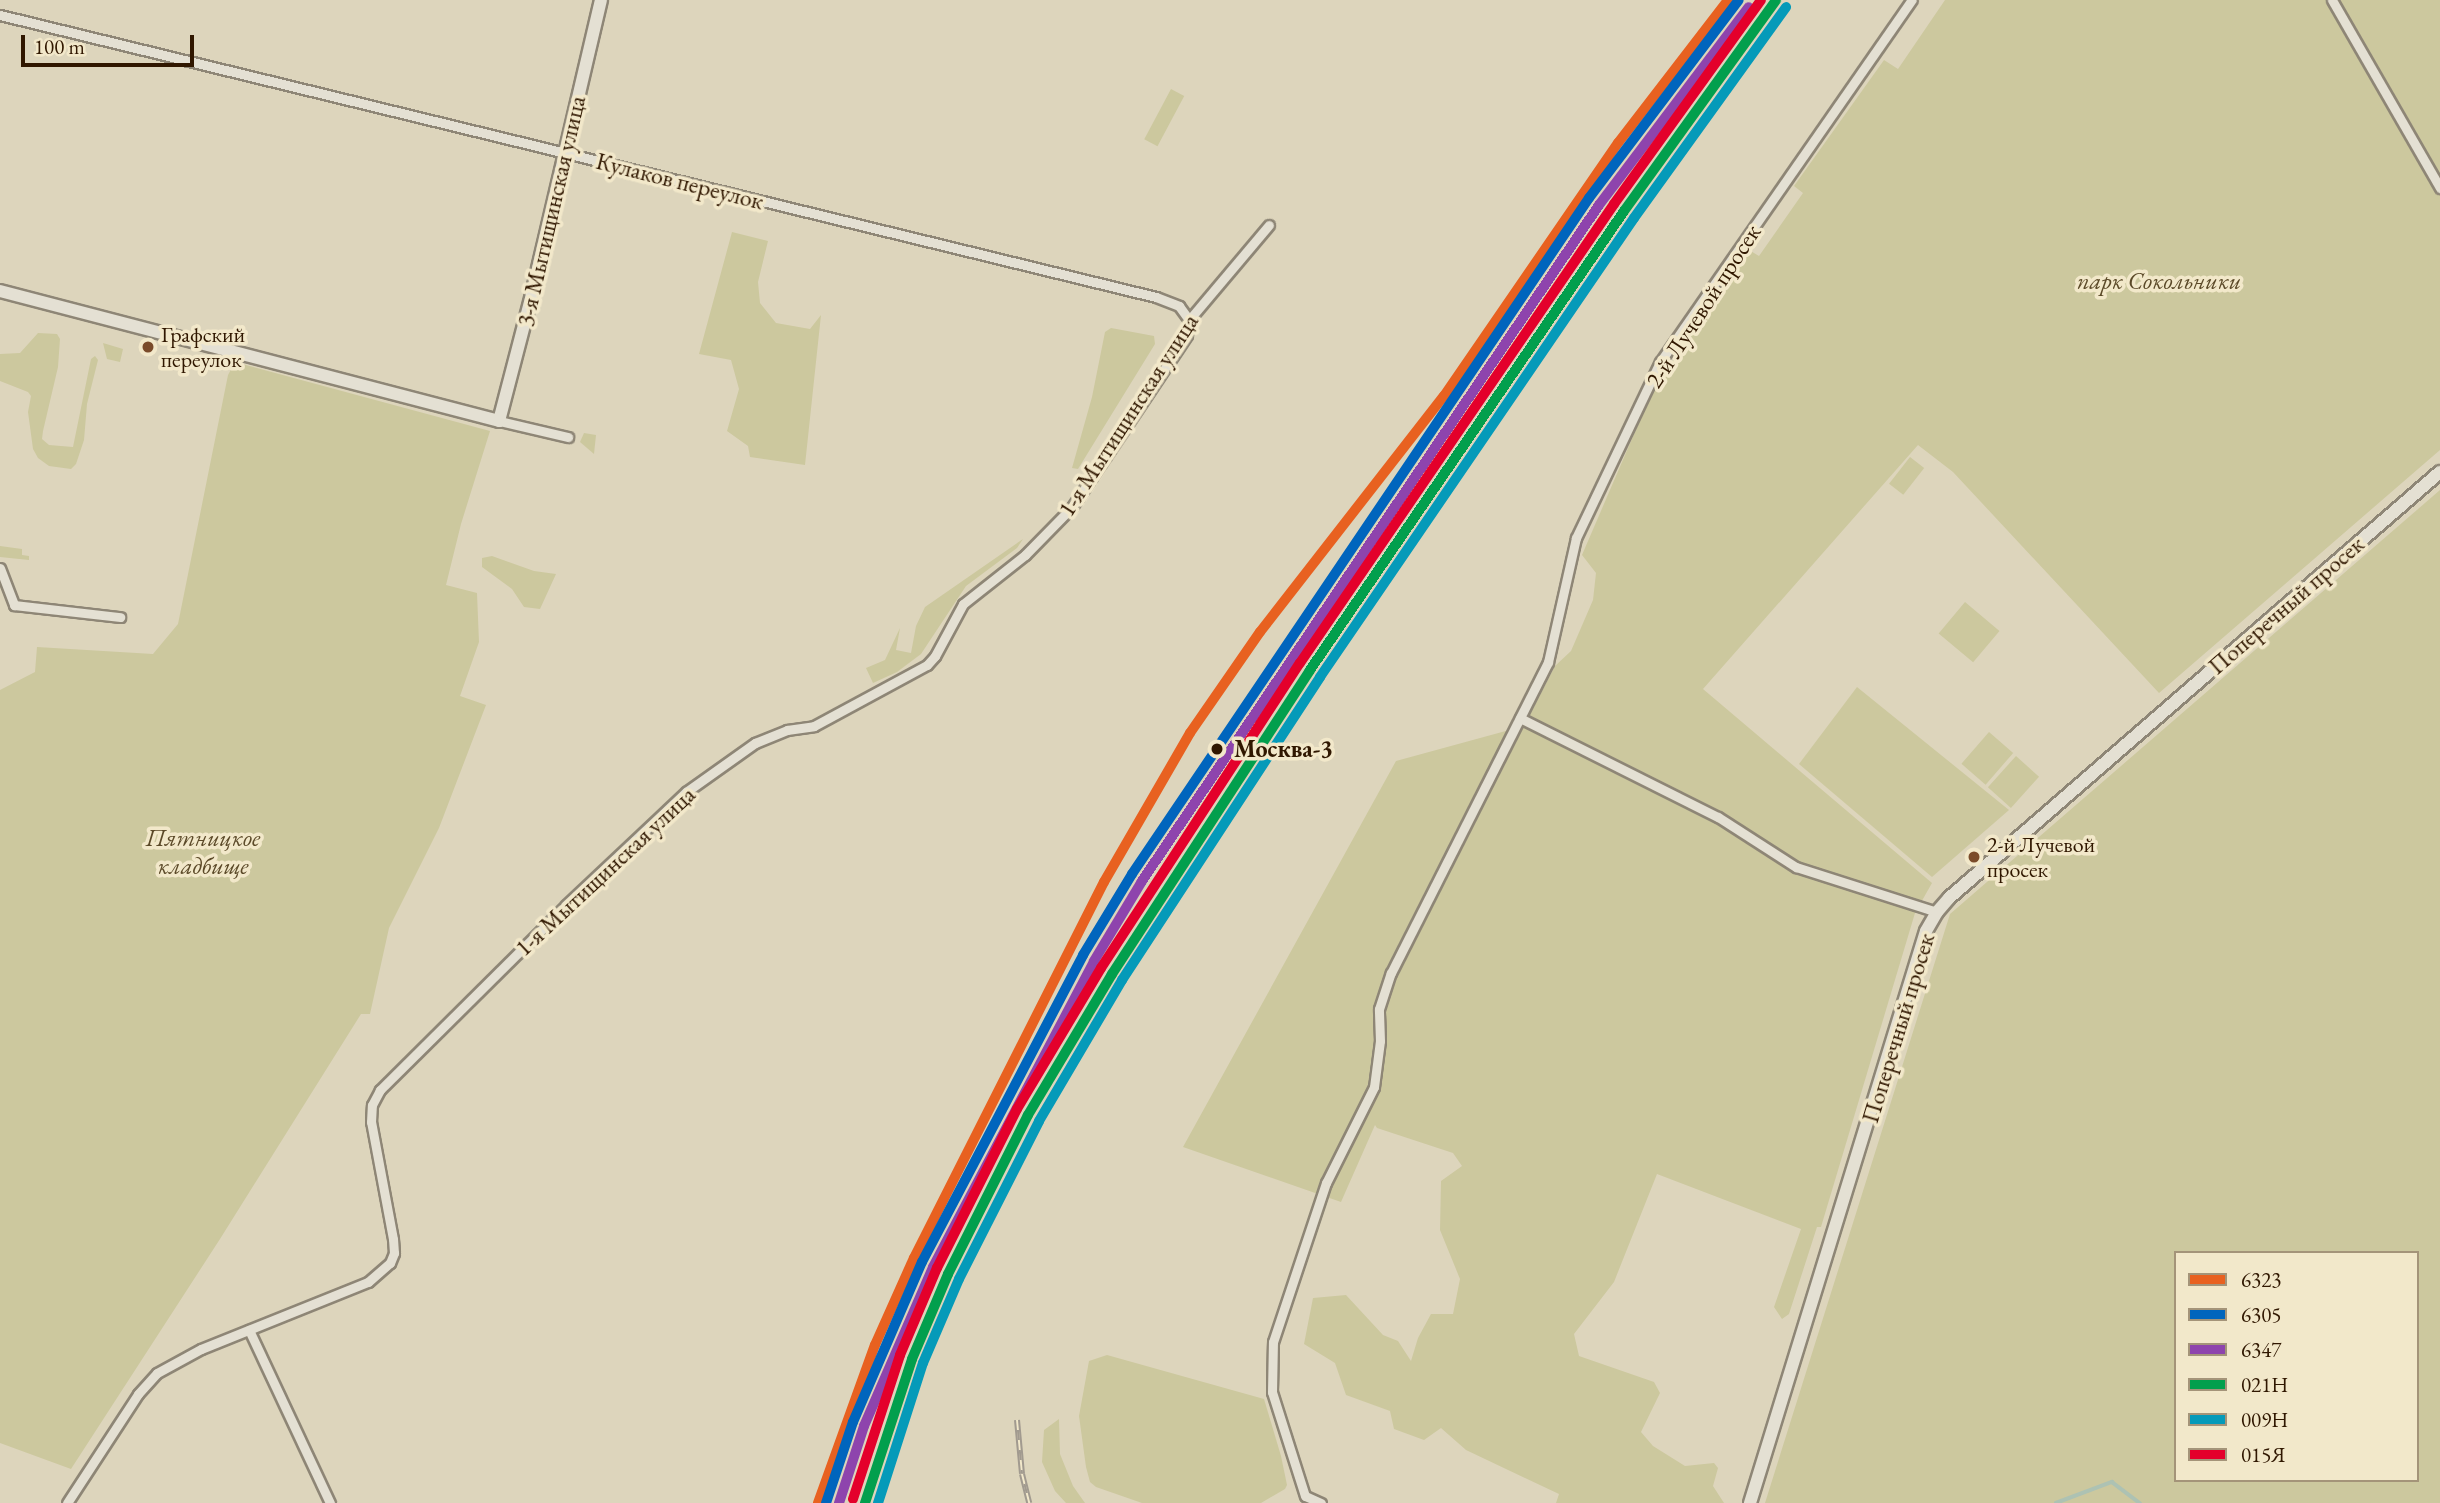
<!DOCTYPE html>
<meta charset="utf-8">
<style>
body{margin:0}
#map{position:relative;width:2440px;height:1503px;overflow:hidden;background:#ddd5bc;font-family:"EB Garamond",serif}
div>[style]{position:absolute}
.green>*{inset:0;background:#ccc89e;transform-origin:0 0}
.stream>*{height:3.5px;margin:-1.75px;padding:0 1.75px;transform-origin:1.75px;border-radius:1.75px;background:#adc2b3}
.roads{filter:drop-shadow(2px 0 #8e8676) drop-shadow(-2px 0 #8e8676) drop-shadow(0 2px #8e8676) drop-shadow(0 -2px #8e8676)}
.street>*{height:9px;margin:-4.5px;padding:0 4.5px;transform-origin:4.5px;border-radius:4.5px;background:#e4e0d3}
.secondary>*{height:12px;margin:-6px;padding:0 6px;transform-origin:6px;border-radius:6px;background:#e4e0d3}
.rail>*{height:6px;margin-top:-3px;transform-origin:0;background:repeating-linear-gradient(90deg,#f2e8ca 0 10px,#a19a8f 0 20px);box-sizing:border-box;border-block:2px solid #a19a8f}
.rail-1>*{height:10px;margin:-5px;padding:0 5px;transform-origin:5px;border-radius:5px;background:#e86120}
.rail-2>*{height:10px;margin:-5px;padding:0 5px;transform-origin:5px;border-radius:5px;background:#0065bd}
.rail-3>*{height:10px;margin:-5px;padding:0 5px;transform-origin:5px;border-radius:5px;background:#8e44ad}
.rail-4>*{height:10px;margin:-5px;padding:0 5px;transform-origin:5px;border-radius:5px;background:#029f4d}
.rail-5>*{height:10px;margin:-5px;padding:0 5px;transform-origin:5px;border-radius:5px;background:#059ab9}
.rail-6>*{height:10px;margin:-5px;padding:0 5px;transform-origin:5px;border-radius:5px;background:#e4002b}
.dots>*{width:19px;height:19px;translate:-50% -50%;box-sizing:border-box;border:4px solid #f2e8ca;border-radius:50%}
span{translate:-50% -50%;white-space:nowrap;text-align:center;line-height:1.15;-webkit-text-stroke:7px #f2e8ca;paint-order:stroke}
.bus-label{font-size:22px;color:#301700}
.left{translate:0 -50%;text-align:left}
.street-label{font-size:24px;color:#301700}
.park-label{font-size:24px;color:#5b4928;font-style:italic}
.stop-label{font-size:24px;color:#301700;font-weight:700}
.legend{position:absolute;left:2174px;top:1251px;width:245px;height:231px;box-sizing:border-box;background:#f2e8ca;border:2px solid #a49479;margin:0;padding:9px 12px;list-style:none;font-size:21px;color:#301700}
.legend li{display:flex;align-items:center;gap:14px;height:35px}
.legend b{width:35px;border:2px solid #a49479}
.scale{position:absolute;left:21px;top:35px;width:173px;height:32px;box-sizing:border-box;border:4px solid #301700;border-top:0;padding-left:9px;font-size:21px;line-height:24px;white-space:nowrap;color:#301700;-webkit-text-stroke:5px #f2e8ca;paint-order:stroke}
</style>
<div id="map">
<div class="green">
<i style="clip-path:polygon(1945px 0,2440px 0,2440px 450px,2159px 693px,1953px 472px,1918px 445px,1703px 689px,1932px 883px,1915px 913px,1821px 1227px,1817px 1227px,1789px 1314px,1782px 1319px,1774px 1307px,1801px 1229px,1657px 1174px,1614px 1282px,1574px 1334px,1579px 1356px,1654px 1382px,1660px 1393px,1641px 1432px,1653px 1446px,1685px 1466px,1714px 1463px,1718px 1468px,1713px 1486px,1724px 1503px,1556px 1503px,1559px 1494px,1466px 1450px,1441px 1428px,1424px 1440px,1394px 1429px,1390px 1411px,1346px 1395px,1335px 1363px,1304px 1344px,1313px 1298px,1346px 1295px,1383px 1335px,1398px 1341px,1411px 1361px,1418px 1338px,1431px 1314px,1453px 1314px,1460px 1279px,1440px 1230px,1441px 1181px,1462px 1166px,1453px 1153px,1377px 1128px,1375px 1125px,1341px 1202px,1183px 1147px,1396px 761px,1524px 726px,1555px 666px,1571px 651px,1593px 600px,1596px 573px,1582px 555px,1653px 390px,1749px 250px,1759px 256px,1803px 193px,1794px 186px,1884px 60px,1898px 69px)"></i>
<i style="left:1171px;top:89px;width:15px;height:57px;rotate:28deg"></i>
<i style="clip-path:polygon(732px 232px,768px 241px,758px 282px,760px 303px,776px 323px,810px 329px,821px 315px,805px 465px,750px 457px,748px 446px,727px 431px,739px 389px,731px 360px,699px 354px)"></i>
<i style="clip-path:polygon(1111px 328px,1154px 336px,1155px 344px,1078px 469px,1072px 468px,1092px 397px,1105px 332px)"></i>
<i style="clip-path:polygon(38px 333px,57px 334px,60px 339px,58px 367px,43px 431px,42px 439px,49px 445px,73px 447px,91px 359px,95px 356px,98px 360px,87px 404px,84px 440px,76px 464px,71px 469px,49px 466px,38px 458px,33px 449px,28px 412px,31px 396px,28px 392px,0 381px,0 354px,20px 353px)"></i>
<i style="clip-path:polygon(103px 343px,123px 349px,120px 362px,107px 359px)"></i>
<i style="clip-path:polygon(235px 362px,490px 431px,461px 524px,446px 585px,477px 593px,479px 642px,460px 696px,486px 705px,439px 828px,389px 928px,370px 1014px,361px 1014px,220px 1239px,71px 1469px,0 1443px,0 690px,35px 672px,37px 647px,153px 654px,178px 624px,228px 375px)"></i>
<i style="clip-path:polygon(584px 433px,596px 435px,594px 454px,580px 442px)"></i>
<i style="left:1910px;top:457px;width:18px;height:34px;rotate:38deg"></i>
<i style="clip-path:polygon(evenodd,2440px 490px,2440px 1503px,1765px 1503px,1950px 914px,2440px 490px,2176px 1253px,2417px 1253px,2417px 1480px,2176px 1480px,2176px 1253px)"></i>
<i style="clip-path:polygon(1023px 539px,1017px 548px,966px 586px,921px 654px,897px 672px,873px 683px,866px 668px,885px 660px,900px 628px,896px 650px,911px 653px,916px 626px,925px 607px)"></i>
<i style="clip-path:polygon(0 546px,22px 549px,22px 555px,29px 556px,29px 560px,0 557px)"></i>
<i style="clip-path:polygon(492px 556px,534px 571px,556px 574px,540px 609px,524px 607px,512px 589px,482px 567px,482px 558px)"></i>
<i style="left:1965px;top:602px;width:45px;height:41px;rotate:40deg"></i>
<i style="clip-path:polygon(1857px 687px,2009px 810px,1932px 877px,1799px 764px)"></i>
<i style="left:1989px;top:732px;width:32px;height:42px;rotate:41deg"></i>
<i style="left:2016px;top:756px;width:31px;height:42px;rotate:42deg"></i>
<i style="clip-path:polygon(1107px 1355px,1264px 1399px,1281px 1456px,1287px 1485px,1285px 1489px,1261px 1503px,1142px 1503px,1096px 1487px,1090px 1482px,1086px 1467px,1079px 1416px,1089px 1361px)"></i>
<i style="clip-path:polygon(1059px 1419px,1060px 1454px,1073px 1486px,1085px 1503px,1066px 1503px,1055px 1491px,1042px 1462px,1044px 1430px)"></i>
</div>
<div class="stream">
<i style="left:2056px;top:1503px;width:60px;rotate:-20.6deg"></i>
<i style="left:2112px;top:1482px;width:35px;rotate:37deg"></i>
</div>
<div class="roads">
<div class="street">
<i style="left:2332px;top:0;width:217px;rotate:60.1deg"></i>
<i style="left:0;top:15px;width:1190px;rotate:13.71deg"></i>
<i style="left:1156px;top:297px;width:25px;rotate:21deg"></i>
<i style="left:1179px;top:306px;width:17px;rotate:54deg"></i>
<i style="left:499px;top:421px;width:71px;rotate:13.1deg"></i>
<i style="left:0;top:568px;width:40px;rotate:69deg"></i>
<i style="left:14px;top:605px;width:107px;rotate:6.5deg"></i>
<i style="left:1520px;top:718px;width:221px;rotate:26.6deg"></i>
<i style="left:1718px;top:817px;width:93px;rotate:32.7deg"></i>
<i style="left:1796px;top:867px;width:148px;rotate:17.7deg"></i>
<i style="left:249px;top:1330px;width:191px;rotate:64.9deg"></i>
<i style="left:67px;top:1503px;width:130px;rotate:-56.9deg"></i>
<i style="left:138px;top:1394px;width:28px;rotate:-48deg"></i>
<i style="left:157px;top:1373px;width:50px;rotate:-28.6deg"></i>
<i style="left:201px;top:1349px;width:180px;rotate:-21.9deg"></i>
<i style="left:368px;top:1282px;width:29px;rotate:-41deg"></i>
<i style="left:390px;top:1263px;width:11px;rotate:-68deg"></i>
<i style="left:394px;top:1253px;width:14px;rotate:-94deg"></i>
<i style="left:393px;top:1239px;width:119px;rotate:-100.6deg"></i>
<i style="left:371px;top:1122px;width:17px;rotate:-87deg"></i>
<i style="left:372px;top:1105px;width:17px;rotate:-62deg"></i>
<i style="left:380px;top:1090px;width:262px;rotate:-44.8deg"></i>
<i style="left:566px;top:905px;width:165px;rotate:-43.3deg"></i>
<i style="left:686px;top:792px;width:85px;rotate:-35.4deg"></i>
<i style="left:755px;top:743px;width:35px;rotate:-22deg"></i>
<i style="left:787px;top:730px;width:27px;rotate:-8deg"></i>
<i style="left:814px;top:726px;width:128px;rotate:-28.4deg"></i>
<i style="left:927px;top:665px;width:12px;rotate:-48deg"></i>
<i style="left:935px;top:656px;width:59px;rotate:-61.7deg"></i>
<i style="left:963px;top:604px;width:79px;rotate:-38.3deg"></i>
<i style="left:1025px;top:555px;width:67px;rotate:-45.6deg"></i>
<i style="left:1072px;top:507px;width:207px;rotate:-56.2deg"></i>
<i style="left:1187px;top:335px;width:15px;rotate:-82deg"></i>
<i style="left:1189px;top:320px;width:124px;rotate:-49.9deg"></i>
<i style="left:1321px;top:1503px;width:17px;rotate:-156deg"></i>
<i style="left:1305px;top:1496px;width:109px;rotate:-107.6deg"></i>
<i style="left:1272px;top:1392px;width:50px;rotate:-88.9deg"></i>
<i style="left:1273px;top:1342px;width:168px;rotate:-71.6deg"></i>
<i style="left:1326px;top:1183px;width:107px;rotate:-63.4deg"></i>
<i style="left:1374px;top:1087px;width:46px;rotate:-82.6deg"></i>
<i style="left:1380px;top:1041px;width:32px;rotate:-92deg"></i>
<i style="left:1379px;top:1009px;width:38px;rotate:-72deg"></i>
<i style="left:1391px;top:973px;width:348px;rotate:-63.2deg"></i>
<i style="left:1548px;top:662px;width:127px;rotate:-77.3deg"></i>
<i style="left:1576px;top:538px;width:195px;rotate:-64.5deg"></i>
<i style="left:1660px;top:362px;width:441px;rotate:-55.2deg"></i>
</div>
<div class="secondary">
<i style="left:0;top:291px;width:516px;rotate:14.6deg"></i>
<i style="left:499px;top:421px;width:131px;rotate:-75.4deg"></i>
<i style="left:532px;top:294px;width:302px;rotate:-76.8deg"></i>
<i style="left:1750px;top:1503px;width:598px;rotate:-72.9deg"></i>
<i style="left:1926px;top:931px;width:22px;rotate:-60deg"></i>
<i style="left:1937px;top:912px;width:18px;rotate:-49deg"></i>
<i style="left:1949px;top:898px;width:650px;rotate:-40.95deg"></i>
</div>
</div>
<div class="rail">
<i style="left:1017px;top:1420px;width:54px;rotate:84.7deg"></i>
<i style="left:1022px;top:1474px;width:30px;rotate:76deg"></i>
</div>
<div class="rail-1">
<i style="left:818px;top:1503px;width:168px;rotate:-70.2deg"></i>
<i style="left:875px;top:1345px;width:95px;rotate:-65.9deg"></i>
<i style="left:914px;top:1258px;width:421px;rotate:-63.2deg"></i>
<i style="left:1104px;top:882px;width:172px;rotate:-60deg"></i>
<i style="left:1190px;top:733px;width:123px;rotate:-55.3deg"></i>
<i style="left:1260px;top:632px;width:299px;rotate:-52.1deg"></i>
<i style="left:1444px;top:396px;width:307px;rotate:-55.5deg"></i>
<i style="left:1618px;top:143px;width:180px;rotate:-52.4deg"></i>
</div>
<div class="rail-2">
<i style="left:826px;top:1503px;width:85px;rotate:-71.6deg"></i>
<i style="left:853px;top:1422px;width:174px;rotate:-66.7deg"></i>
<i style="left:922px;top:1262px;width:347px;rotate:-62.3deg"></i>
<i style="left:1083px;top:955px;width:95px;rotate:-58.8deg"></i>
<i style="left:1132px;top:874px;width:816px;rotate:-55.94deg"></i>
<i style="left:1589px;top:198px;width:248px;rotate:-52.9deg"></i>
</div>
<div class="rail-3">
<i style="left:839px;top:1503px;width:81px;rotate:-72deg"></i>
<i style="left:864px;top:1426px;width:173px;rotate:-66.5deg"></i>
<i style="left:933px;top:1267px;width:346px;rotate:-62.2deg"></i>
<i style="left:1094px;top:961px;width:93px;rotate:-59deg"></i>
<i style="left:1142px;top:881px;width:816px;rotate:-55.94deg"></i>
<i style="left:1599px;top:205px;width:248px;rotate:-52.9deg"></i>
</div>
<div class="rail-4">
<i style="left:865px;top:1503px;width:151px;rotate:-71.9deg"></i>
<i style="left:912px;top:1359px;width:92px;rotate:-67deg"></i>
<i style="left:948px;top:1274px;width:178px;rotate:-63.3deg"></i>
<i style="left:1028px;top:1115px;width:164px;rotate:-59.2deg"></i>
<i style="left:1112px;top:974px;width:363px;rotate:-56.9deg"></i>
<i style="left:1310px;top:670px;width:556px;rotate:-55.62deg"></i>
<i style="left:1624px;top:211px;width:260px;rotate:-54.2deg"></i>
</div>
<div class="rail-5">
<i style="left:878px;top:1503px;width:147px;rotate:-72.2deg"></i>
<i style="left:923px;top:1363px;width:91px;rotate:-66.8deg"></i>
<i style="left:959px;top:1279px;width:177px;rotate:-63.1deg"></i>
<i style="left:1039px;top:1121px;width:164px;rotate:-59.5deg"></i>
<i style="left:1122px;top:980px;width:362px;rotate:-56.8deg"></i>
<i style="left:1320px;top:677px;width:556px;rotate:-55.62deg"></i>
<i style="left:1634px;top:218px;width:260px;rotate:-54.2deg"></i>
</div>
<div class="rail-6">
<i style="left:853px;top:1499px;width:151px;rotate:-71.9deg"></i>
<i style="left:900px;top:1355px;width:95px;rotate:-67deg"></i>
<i style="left:937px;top:1268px;width:178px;rotate:-63.3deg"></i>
<i style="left:1017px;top:1109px;width:164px;rotate:-59.2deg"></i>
<i style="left:1101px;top:968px;width:364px;rotate:-56.9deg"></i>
<i style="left:1300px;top:663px;width:556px;rotate:-55.62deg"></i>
<i style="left:1614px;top:204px;width:251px;rotate:-54.2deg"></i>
</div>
<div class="dots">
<i style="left:148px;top:347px;background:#7a4b2a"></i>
<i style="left:1217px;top:749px;background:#301700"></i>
<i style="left:1974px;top:857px;background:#7a4b2a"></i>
</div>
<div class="bus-label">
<span class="left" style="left:161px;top:347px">Графский<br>переулок</span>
<span class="left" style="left:1987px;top:857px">2-й Лучевой<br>просек</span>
</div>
<div class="street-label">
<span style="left:680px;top:181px;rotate:14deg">Кулаков переулок</span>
<span style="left:551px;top:211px;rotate:-77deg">3-я Мытищинская улица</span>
<span style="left:1703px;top:306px;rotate:-57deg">2-й Лучевой просек</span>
<span style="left:1128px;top:415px;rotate:-57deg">1-я Мытищинская улица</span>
<span style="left:2286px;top:605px;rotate:-41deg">Поперечный просек</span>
<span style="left:605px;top:871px;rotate:-43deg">1-я Мытищинская улица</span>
<span style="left:1898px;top:1028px;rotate:-73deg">Поперечный просек</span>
</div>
<div class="park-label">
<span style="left:2159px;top:281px">парк Сокольники</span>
<span style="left:203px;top:852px">Пятницкое<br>кладбище</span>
</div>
<div class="stop-label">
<span class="left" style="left:1234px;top:749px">Москва-3</span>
</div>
<ul class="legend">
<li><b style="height:9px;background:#e86120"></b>6323</li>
<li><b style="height:9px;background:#0065bd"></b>6305</li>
<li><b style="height:9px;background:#8e44ad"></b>6347</li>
<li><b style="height:9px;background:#029f4d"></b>021Н</li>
<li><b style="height:9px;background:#059ab9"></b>009Н</li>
<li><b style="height:9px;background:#e4002b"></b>015Я</li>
</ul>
<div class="scale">100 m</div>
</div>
